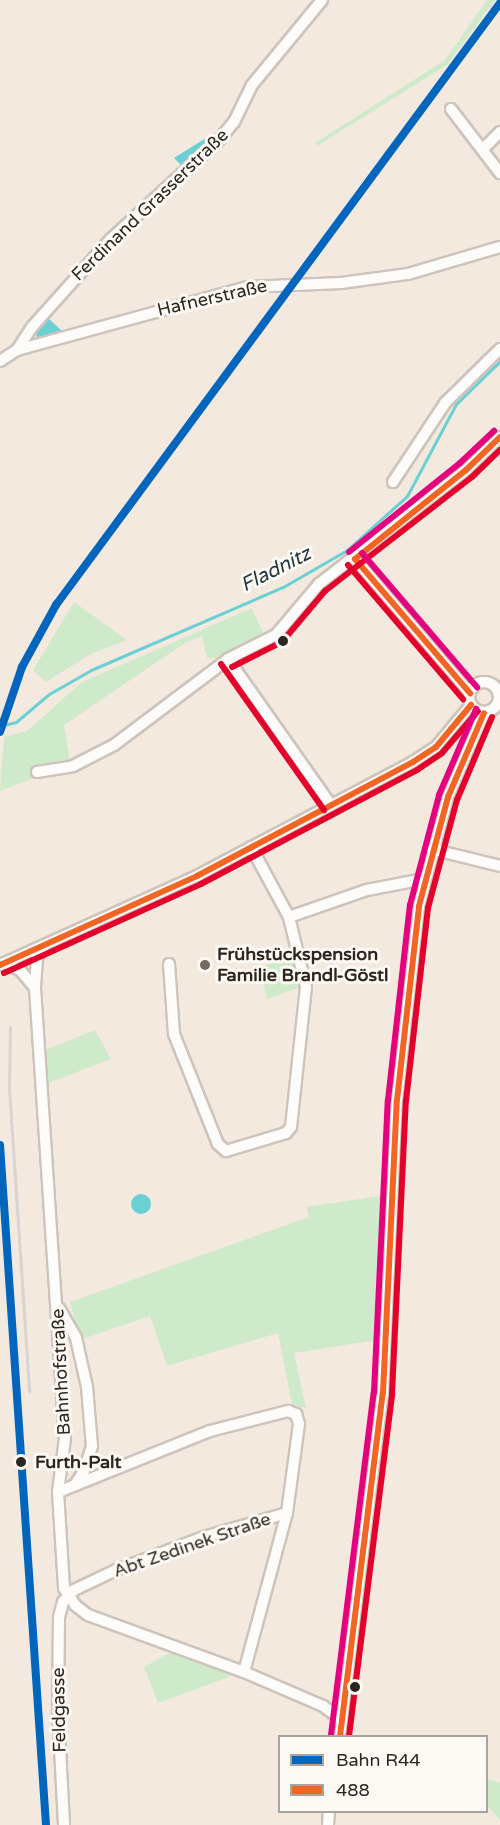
<!DOCTYPE html>
<meta charset="utf-8">
<style>
body{margin:0}
#map{position:relative;width:500px;height:1825px;overflow:hidden;background:#f4e9de;font-family:"Varela Round",sans-serif}
div>[style]{position:absolute}
.green>*{inset:0;background:#cfeaca}
.water>*{inset:0;background:#6ad0d4}
.round{border-radius:50%}
.stream>*{height:3px;margin:-1.5px;padding:0 1.5px;transform-origin:1.5px;border-radius:1.5px;background:#6ad0d4}
.roads{filter:drop-shadow(2px 0 #cdc4bc) drop-shadow(-2px 0 #cdc4bc) drop-shadow(0 2px #cdc4bc) drop-shadow(0 -2px #cdc4bc)}
.minor>*{height:10px;margin:-5px;padding:0 5px;transform-origin:5px;border-radius:5px;background:#fdfcfa}
.minor>.ring{margin:-5px;padding:0;box-sizing:content-box;background:none;border:10px solid #fdfcfa;border-radius:50%}
.rail>*{height:3px;margin:-1.5px;padding:0 1.5px;transform-origin:1.5px;border-radius:1.5px;background:#d7d4d1}
.bus-1>*{height:6px;margin:-3px;padding:0 3px;transform-origin:3px;border-radius:3px;background:#f26522}
.bus-2>*{height:6px;margin:-3px;padding:0 3px;transform-origin:3px;border-radius:3px;background:#e4002b}
.bus-3>*{height:6px;margin:-3px;padding:0 3px;transform-origin:3px;border-radius:3px;background:#e5007d}
.rail-1>*{height:8px;margin:-4px;padding:0 4px;transform-origin:4px;border-radius:4px;background:#0065bd}
.dots>*{width:16px;height:16px;translate:-50% -50%;box-sizing:border-box;border:3px solid #fdf9f5;border-radius:50%}
span{translate:-50% -50%;white-space:nowrap;text-align:center;line-height:1.15;-webkit-text-stroke:6px #fdf9f5;paint-order:stroke}
.street-label{font-size:18px;color:#2d251e}
.poi-label{font-size:18px;color:#2d251e;font-weight:700}
.left{translate:0 -50%;text-align:left}
.stop-label{font-size:18px;color:#2d251e;font-weight:700}
.water-label{font-size:20px;color:#20383a;font-style:italic}
.legend{position:absolute;left:278px;top:1735px;width:210px;height:78px;box-sizing:border-box;background:#fdf9f5;border:2px solid #aaa49f;margin:0;padding:8px 10px;list-style:none;font-size:18px;color:#2d251e}
.legend li{display:flex;align-items:center;gap:12px;height:30px}
.legend b{width:30px;border:2px solid #aaa49f}
</style>
<div id="map">
<div class="green">
<i style="clip-path:polygon(487px 0,495px 0,447px 65px,317px 146px,315px 143px,445px 60px)"></i>
<i style="clip-path:polygon(74px 602px,127px 640px,91px 654px,46px 682px,33px 670px)"></i>
<i style="clip-path:polygon(252px 608px,264px 635px,215px 658px,207px 658px,202px 636px,185px 643px,64px 725px,70px 762px,34px 767px,31px 771px,35px 778px,0 791px,4px 737px,27px 731px,82px 682px)"></i>
<i style="clip-path:polygon(296px 954px,300px 987px,267px 999px,260px 967px)"></i>
<i style="clip-path:polygon(95px 1030px,111px 1059px,48px 1083px,45px 1050px)"></i>
<i style="clip-path:polygon(380px 1196px,377px 1340px,294px 1353px,306px 1408px,292px 1405px,278px 1333px,167px 1366px,150px 1316px,80px 1340px,70px 1302px,309px 1217px,306px 1207px)"></i>
<i style="clip-path:polygon(171px 1652px,231px 1672px,229px 1677px,158px 1703px,144px 1667px)"></i>
<i style="clip-path:polygon(487px 1779px,500px 1783px,500px 1820px,487px 1806px)"></i>
</div>
<div class="water">
<i style="clip-path:polygon(214px 133px,182px 166px,174px 158px)"></i>
<i style="clip-path:polygon(48px 318px,63px 332px,37px 338px,36px 333px)"></i>
<i class="round" style="left:131px;top:1194px;width:20px;height:20px"></i>
</div>
<div class="stream">
<i style="left:0;top:726px;width:16px;rotate:-14deg"></i>
<i style="left:16px;top:722px;width:43px;rotate:-40.3deg"></i>
<i style="left:49px;top:694px;width:48px;rotate:-29.7deg"></i>
<i style="left:91px;top:670px;width:209px;rotate:-23.4deg"></i>
<i style="left:283px;top:587px;width:74px;rotate:-30deg"></i>
<i style="left:347px;top:550px;width:81px;rotate:-42deg"></i>
<i style="left:407px;top:496px;width:104px;rotate:-62deg"></i>
<i style="left:456px;top:404px;width:62px;rotate:-44.3deg"></i>
</div>
<div class="roads">
<div class="minor">
<i style="left:451px;top:109px;width:81px;rotate:52.6deg"></i>
<i style="left:483px;top:149px;width:24px;rotate:-45deg"></i>
<i style="left:17px;top:350px;width:27px;rotate:-57deg"></i>
<i style="left:32px;top:327px;width:117px;rotate:-48.1deg"></i>
<i style="left:110px;top:240px;width:149px;rotate:-42.6deg"></i>
<i style="left:220px;top:139px;width:22px;rotate:-51deg"></i>
<i style="left:234px;top:122px;width:41px;rotate:-64.1deg"></i>
<i style="left:252px;top:85px;width:110px;rotate:-50.5deg"></i>
<i style="left:0;top:361px;width:20px;rotate:-33deg"></i>
<i style="left:17px;top:350px;width:238px;rotate:-15.3deg"></i>
<i style="left:247px;top:287px;width:94px;rotate:-2.4deg"></i>
<i style="left:341px;top:283px;width:68px;rotate:-7.7deg"></i>
<i style="left:408px;top:274px;width:96px;rotate:-16.4deg"></i>
<i style="left:393px;top:482px;width:95px;rotate:-56.6deg"></i>
<i style="left:445px;top:403px;width:77px;rotate:-44.5deg"></i>
<i style="left:355px;top:559px;width:177px;rotate:49.4deg"></i>
<i style="left:228px;top:659px;width:179px;rotate:54.8deg"></i>
<i class="ring" style="left:469px;top:682px;width:20px;height:20px"></i>
<i style="left:37px;top:772px;width:36px;rotate:-9deg"></i>
<i style="left:73px;top:766px;width:46px;rotate:-27.1deg"></i>
<i style="left:114px;top:745px;width:143px;rotate:-37deg"></i>
<i style="left:228px;top:659px;width:54px;rotate:-26.6deg"></i>
<i style="left:276px;top:635px;width:67px;rotate:-49.9deg"></i>
<i style="left:319px;top:584px;width:186px;rotate:-37.8deg"></i>
<i style="left:466px;top:470px;width:47px;rotate:-44.1deg"></i>
<i style="left:251px;top:847px;width:80px;rotate:61.5deg"></i>
<i style="left:289px;top:917px;width:83px;rotate:-19.1deg"></i>
<i style="left:367px;top:890px;width:58px;rotate:-10.9deg"></i>
<i style="left:431px;top:849px;width:71px;rotate:13.8deg"></i>
<i style="left:44px;top:946px;width:14px;rotate:120deg"></i>
<i style="left:37px;top:958px;width:30px;rotate:94deg"></i>
<i style="left:35px;top:988px;width:451px;rotate:86.2deg"></i>
<i style="left:65px;top:1438px;width:54px;rotate:97.4deg"></i>
<i style="left:58px;top:1492px;width:96px;rotate:86.4deg"></i>
<i style="left:64px;top:1588px;width:20px;rotate:57deg"></i>
<i style="left:75px;top:1605px;width:16px;rotate:38deg"></i>
<i style="left:88px;top:1615px;width:166px;rotate:20.1deg"></i>
<i style="left:244px;top:1672px;width:86px;rotate:23.3deg"></i>
<i style="left:323px;top:1706px;width:24px;rotate:36deg"></i>
<i style="left:4px;top:963px;width:17px;rotate:24deg"></i>
<i style="left:20px;top:970px;width:23px;rotate:50deg"></i>
<i style="left:169px;top:964px;width:70px;rotate:85.9deg"></i>
<i style="left:174px;top:1034px;width:118px;rotate:68.2deg"></i>
<i style="left:218px;top:1144px;width:11px;rotate:41deg"></i>
<i style="left:226px;top:1151px;width:63px;rotate:-16.7deg"></i>
<i style="left:286px;top:1133px;width:8px;rotate:-50deg"></i>
<i style="left:291px;top:1127px;width:141px;rotate:-83.9deg"></i>
<i style="left:306px;top:987px;width:72px;rotate:-103.7deg"></i>
<i style="left:0;top:965px;width:216px;rotate:-24.3deg"></i>
<i style="left:197px;top:876px;width:244px;rotate:-27.8deg"></i>
<i style="left:413px;top:762px;width:27px;rotate:-33deg"></i>
<i style="left:436px;top:747px;width:55px;rotate:-50.2deg"></i>
<i style="left:59px;top:1308px;width:34px;rotate:60deg"></i>
<i style="left:76px;top:1338px;width:50px;rotate:77.3deg"></i>
<i style="left:87px;top:1387px;width:59px;rotate:85.2deg"></i>
<i style="left:92px;top:1446px;width:26px;rotate:108deg"></i>
<i style="left:84px;top:1471px;width:17px;rotate:123deg"></i>
<i style="left:58px;top:1492px;width:164px;rotate:-21.9deg"></i>
<i style="left:210px;top:1431px;width:81px;rotate:-14.4deg"></i>
<i style="left:288px;top:1411px;width:9px;rotate:21deg"></i>
<i style="left:296px;top:1414px;width:10px;rotate:73deg"></i>
<i style="left:299px;top:1424px;width:90px;rotate:97.7deg"></i>
<i style="left:287px;top:1513px;width:86px;rotate:163.9deg"></i>
<i style="left:204px;top:1537px;width:94px;rotate:159.4deg"></i>
<i style="left:116px;top:1570px;width:47px;rotate:154.5deg"></i>
<i style="left:74px;top:1590px;width:16px;rotate:133deg"></i>
<i style="left:63px;top:1602px;width:16px;rotate:105deg"></i>
<i style="left:59px;top:1617px;width:93px;rotate:90.6deg"></i>
<i style="left:58px;top:1710px;width:115px;rotate:87deg"></i>
<i style="left:244px;top:1672px;width:165px;rotate:-74.9deg"></i>
<i style="left:340px;top:1736px;width:346px;rotate:-82.9deg"></i>
<i style="left:383px;top:1393px;width:293px;rotate:-87.3deg"></i>
<i style="left:397px;top:1100px;width:195px;rotate:-83.5deg"></i>
<i style="left:419px;top:906px;width:113px;rotate:-75.1deg"></i>
<i style="left:448px;top:797px;width:91px;rotate:-66.8deg"></i>
<i style="left:328px;top:1825px;width:13px;rotate:-86deg"></i>
</div>
</div>
<div class="rail">
<i style="left:10px;top:1027px;width:61px;rotate:90.9deg"></i>
<i style="left:9px;top:1088px;width:304px;rotate:86.2deg"></i>
</div>
<div class="bus-1">
<i style="left:355px;top:559px;width:142px;rotate:-38.7deg"></i>
<i style="left:466px;top:470px;width:47px;rotate:-44.1deg"></i>
<i style="left:355px;top:559px;width:177px;rotate:49.4deg"></i>
<i style="left:0;top:965px;width:216px;rotate:-24.3deg"></i>
<i style="left:197px;top:876px;width:244px;rotate:-27.8deg"></i>
<i style="left:413px;top:762px;width:27px;rotate:-33deg"></i>
<i style="left:436px;top:747px;width:55px;rotate:-50.2deg"></i>
<i style="left:340px;top:1736px;width:346px;rotate:-82.9deg"></i>
<i style="left:383px;top:1393px;width:293px;rotate:-87.3deg"></i>
<i style="left:397px;top:1100px;width:195px;rotate:-83.5deg"></i>
<i style="left:419px;top:906px;width:113px;rotate:-75.1deg"></i>
<i style="left:448px;top:797px;width:91px;rotate:-66.8deg"></i>
</div>
<div class="bus-2">
<i style="left:348px;top:565px;width:177px;rotate:49.4deg"></i>
<i style="left:221px;top:664px;width:179px;rotate:54.8deg"></i>
<i style="left:232px;top:667px;width:56px;rotate:-26.6deg"></i>
<i style="left:282px;top:642px;width:67px;rotate:-49.9deg"></i>
<i style="left:325px;top:591px;width:186px;rotate:-37.8deg"></i>
<i style="left:472px;top:477px;width:39px;rotate:-44deg"></i>
<i style="left:4px;top:973px;width:216px;rotate:-24.3deg"></i>
<i style="left:201px;top:884px;width:244px;rotate:-27.8deg"></i>
<i style="left:417px;top:770px;width:30px;rotate:-34deg"></i>
<i style="left:442px;top:753px;width:55px;rotate:-49.4deg"></i>
<i style="left:349px;top:1736px;width:345px;rotate:-82.8deg"></i>
<i style="left:392px;top:1394px;width:293px;rotate:-87.3deg"></i>
<i style="left:406px;top:1101px;width:194px;rotate:-83.5deg"></i>
<i style="left:428px;top:908px;width:112px;rotate:-75deg"></i>
<i style="left:457px;top:800px;width:90px;rotate:-67.1deg"></i>
</div>
<div class="bus-3">
<i style="left:349px;top:552px;width:142px;rotate:-38.7deg"></i>
<i style="left:460px;top:463px;width:47px;rotate:-43.3deg"></i>
<i style="left:362px;top:553px;width:177px;rotate:49.4deg"></i>
<i style="left:331px;top:1735px;width:346px;rotate:-82.9deg"></i>
<i style="left:374px;top:1392px;width:292px;rotate:-87.3deg"></i>
<i style="left:388px;top:1100px;width:196px;rotate:-83.6deg"></i>
<i style="left:410px;top:905px;width:114px;rotate:-75.2deg"></i>
<i style="left:439px;top:795px;width:94px;rotate:-66.7deg"></i>
</div>
<div class="rail-1">
<i style="left:0;top:732px;width:69px;rotate:-71.3deg"></i>
<i style="left:22px;top:667px;width:71px;rotate:-61.3deg"></i>
<i style="left:56px;top:605px;width:748px;rotate:-53.59deg"></i>
<i style="left:0;top:1145px;width:682px;rotate:86.13deg"></i>
</div>
<div class="dots">
<i style="left:283px;top:641px;background:#2d251e"></i>
<i style="left:205px;top:965px;background:#736a61"></i>
<i style="left:21px;top:1462px;background:#2d251e"></i>
<i style="left:355px;top:1687px;background:#2d251e"></i>
</div>
<div class="street-label">
<span style="left:150px;top:205px;rotate:-44deg">Ferdinand Grasserstraße</span>
<span style="left:212px;top:298px;rotate:-13deg">Hafnerstraße</span>
<span style="left:61px;top:1372px;rotate:-93deg">Bahnhofstraße</span>
<span style="left:192px;top:1545px;rotate:-19deg">Abt Zedinek Straße</span>
<span style="left:59px;top:1710px;rotate:-91deg">Feldgasse</span>
</div>
<div class="poi-label">
<span class="left" style="left:217px;top:965px">Frühstückspension<br>Familie Brandl-Göstl</span>
</div>
<div class="stop-label">
<span class="left" style="left:35px;top:1462px">Furth-Palt</span>
</div>
<div class="water-label">
<span style="left:276px;top:570px;rotate:-27deg">Fladnitz</span>
</div>
<ul class="legend">
<li><b style="height:8px;background:#0065bd"></b>Bahn R44</li>
<li><b style="height:8px;background:#f26522"></b>488</li>
</ul>
</div>
